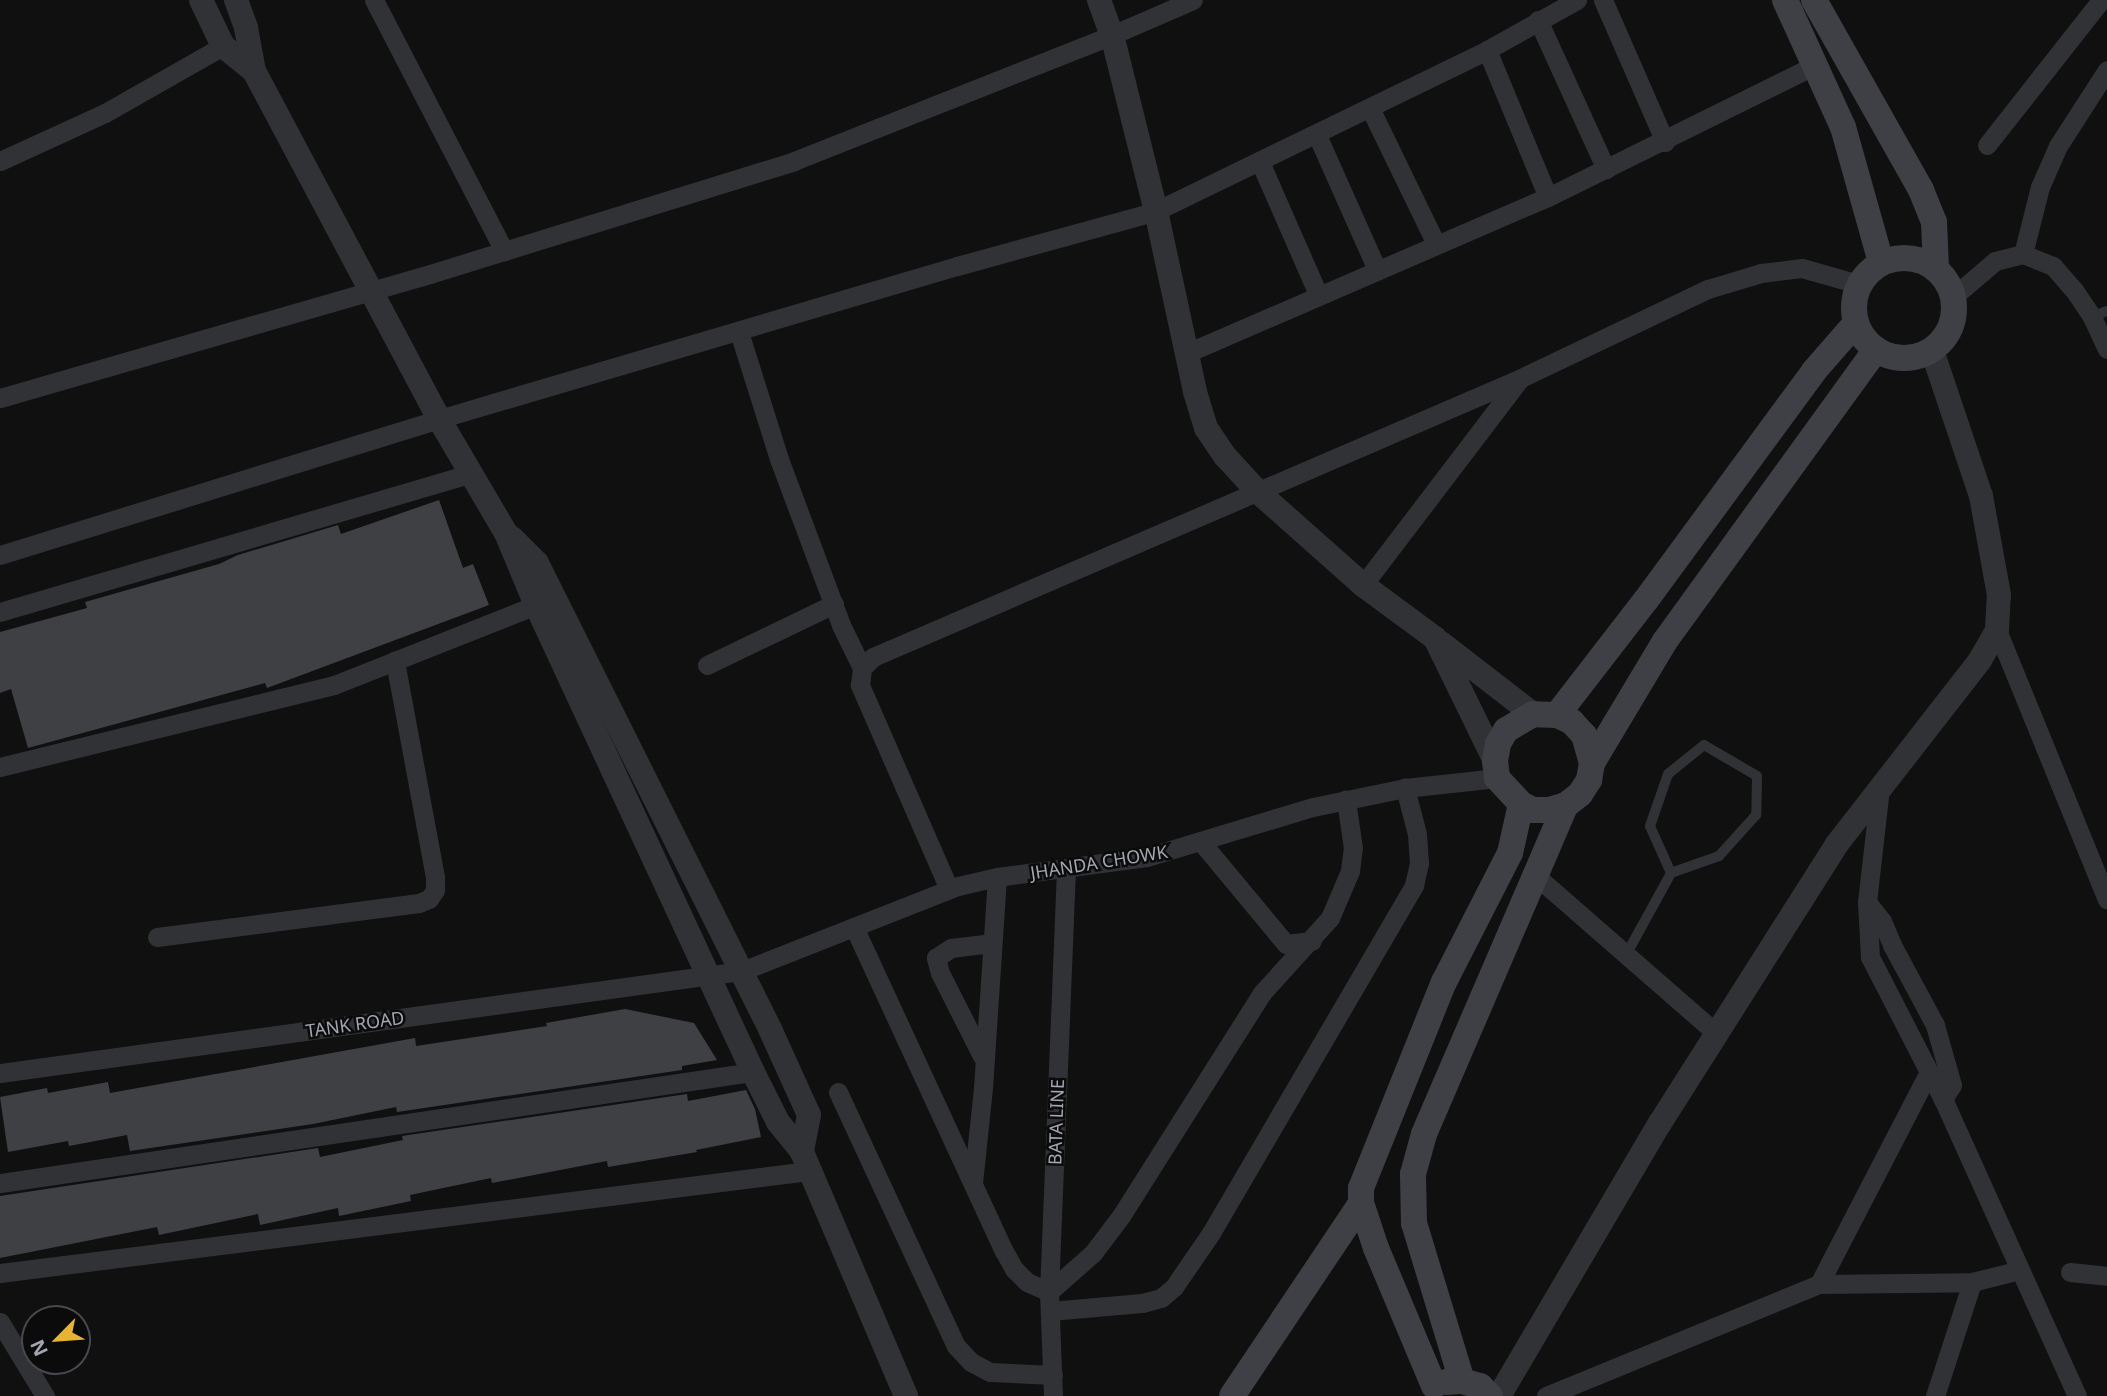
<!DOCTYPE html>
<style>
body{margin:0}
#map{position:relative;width:2107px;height:1396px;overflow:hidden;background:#101011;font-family:"Noto Sans",sans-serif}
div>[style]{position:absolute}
.building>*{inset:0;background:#3f4044}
.service>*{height:10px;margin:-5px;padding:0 5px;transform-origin:5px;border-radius:5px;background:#313236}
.minor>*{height:19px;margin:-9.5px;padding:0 9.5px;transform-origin:9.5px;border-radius:9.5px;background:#313236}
.tertiary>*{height:24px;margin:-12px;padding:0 12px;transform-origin:12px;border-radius:12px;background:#313236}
.secondary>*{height:26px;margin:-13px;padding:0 13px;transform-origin:13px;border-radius:13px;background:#3f4046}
.secondary>.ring{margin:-13px;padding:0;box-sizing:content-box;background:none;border:26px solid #3f4046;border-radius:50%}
span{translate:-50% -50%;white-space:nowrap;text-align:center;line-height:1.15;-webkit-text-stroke:5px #0b0b0c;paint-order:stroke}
.street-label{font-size:18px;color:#a2a6b1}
.north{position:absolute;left:21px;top:1305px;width:70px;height:70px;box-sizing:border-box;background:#0b0b0c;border:2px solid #47494e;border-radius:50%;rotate:245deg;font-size:19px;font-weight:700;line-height:28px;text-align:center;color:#a2a6b1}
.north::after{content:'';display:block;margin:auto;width:24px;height:32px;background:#e7b332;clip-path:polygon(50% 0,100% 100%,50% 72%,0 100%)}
</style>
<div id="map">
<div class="building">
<i style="clip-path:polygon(439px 500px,463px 568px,473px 564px,489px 605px,267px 688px,265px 683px,28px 748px,11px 689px,0 693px,0 632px,87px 608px,85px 602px,219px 564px,238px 555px,338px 525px,341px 534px)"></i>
<i style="clip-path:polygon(625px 1009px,694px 1023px,717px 1060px,682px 1066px,682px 1070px,397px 1112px,396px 1107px,313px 1124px,130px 1151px,127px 1135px,69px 1146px,68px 1141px,8px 1152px,0 1097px,47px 1088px,48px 1093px,108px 1082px,110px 1093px,415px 1038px,416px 1046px,547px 1026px,546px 1023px)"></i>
<i style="clip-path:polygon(746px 1090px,755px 1109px,761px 1137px,696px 1150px,697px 1152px,608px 1167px,607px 1161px,492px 1183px,491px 1178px,410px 1195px,411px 1201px,339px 1216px,338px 1208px,260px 1225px,258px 1214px,159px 1235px,157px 1227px,0 1258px,0 1196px,318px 1148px,320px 1157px,403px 1140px,402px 1136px,687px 1094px,688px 1101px)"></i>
</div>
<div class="service">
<i style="left:2092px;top:317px;width:16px;rotate:-22deg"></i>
<i style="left:1626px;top:955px;width:94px;rotate:-61.2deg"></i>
<i style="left:1671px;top:873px;width:51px;rotate:-114.1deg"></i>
<i style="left:1650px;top:826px;width:55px;rotate:-70.9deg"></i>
<i style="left:1668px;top:774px;width:46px;rotate:-38.9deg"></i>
<i style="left:1704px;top:745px;width:61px;rotate:30.3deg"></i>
<i style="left:1757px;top:776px;width:39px;rotate:91deg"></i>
<i style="left:1756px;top:815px;width:55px;rotate:132.1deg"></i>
<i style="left:1719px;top:856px;width:51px;rotate:160.5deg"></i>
</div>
<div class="minor">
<i style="left:374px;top:0;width:283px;rotate:62.6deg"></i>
<i style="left:1603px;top:0;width:155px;rotate:66.4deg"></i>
<i style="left:1538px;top:20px;width:164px;rotate:65.5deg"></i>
<i style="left:1487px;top:50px;width:159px;rotate:67.5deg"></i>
<i style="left:1370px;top:108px;width:151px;rotate:64.1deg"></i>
<i style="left:1317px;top:135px;width:148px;rotate:66deg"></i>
<i style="left:1987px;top:145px;width:184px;rotate:-51.8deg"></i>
<i style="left:0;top:161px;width:115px;rotate:-24.6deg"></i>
<i style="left:105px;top:113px;width:136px;rotate:-29.6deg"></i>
<i style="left:1260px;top:162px;width:144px;rotate:66.3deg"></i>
<i style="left:2023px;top:254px;width:69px;rotate:-75.8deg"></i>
<i style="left:2040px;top:187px;width:45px;rotate:-66.3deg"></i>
<i style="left:2058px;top:146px;width:90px;rotate:-57.2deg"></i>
<i style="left:1953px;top:297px;width:55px;rotate:-40.6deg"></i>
<i style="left:1995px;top:261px;width:29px;rotate:-14deg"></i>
<i style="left:2023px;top:254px;width:32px;rotate:22deg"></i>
<i style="left:2053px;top:266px;width:32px;rotate:49deg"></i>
<i style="left:2074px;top:290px;width:32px;rotate:56deg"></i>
<i style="left:2092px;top:317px;width:35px;rotate:65deg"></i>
<i style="left:739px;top:332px;width:133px;rotate:72.5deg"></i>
<i style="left:779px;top:459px;width:177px;rotate:69.5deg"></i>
<i style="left:841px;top:625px;width:48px;rotate:64deg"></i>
<i style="left:1187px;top:353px;width:393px;rotate:-23.4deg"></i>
<i style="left:1548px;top:197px;width:298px;rotate:-26.3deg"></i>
<i style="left:0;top:398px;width:448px;rotate:-16.1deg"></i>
<i style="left:430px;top:274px;width:381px;rotate:-17.2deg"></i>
<i style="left:794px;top:161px;width:342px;rotate:-21.6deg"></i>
<i style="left:1112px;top:35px;width:88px;rotate:-23.4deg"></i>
<i style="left:0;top:555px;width:460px;rotate:-17.2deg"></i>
<i style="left:439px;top:419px;width:540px;rotate:-16.46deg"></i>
<i style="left:957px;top:266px;width:206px;rotate:-15.4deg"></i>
<i style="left:1156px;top:211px;width:368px;rotate:-25.9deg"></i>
<i style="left:1487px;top:50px;width:103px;rotate:-29.1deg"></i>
<i style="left:1363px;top:585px;width:259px;rotate:-52.7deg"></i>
<i style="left:0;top:612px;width:492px;rotate:-16.4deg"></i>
<i style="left:1997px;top:630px;width:291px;rotate:67.8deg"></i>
<i style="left:707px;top:665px;width:141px;rotate:-25.7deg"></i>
<i style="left:0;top:767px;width:344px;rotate:-13.8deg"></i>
<i style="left:334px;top:685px;width:217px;rotate:-21.6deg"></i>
<i style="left:1880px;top:788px;width:115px;rotate:96.5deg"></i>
<i style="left:1867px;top:902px;width:55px;rotate:86.9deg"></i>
<i style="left:1870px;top:957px;width:160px;rotate:62.8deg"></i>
<i style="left:1943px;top:1099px;width:326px;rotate:65.7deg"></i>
<i style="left:1202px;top:843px;width:131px;rotate:50.3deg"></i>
<i style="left:1286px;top:944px;width:26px;rotate:-7deg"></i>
<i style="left:1536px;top:876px;width:240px;rotate:41.1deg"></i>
<i style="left:949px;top:889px;width:223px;rotate:-113.6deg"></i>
<i style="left:860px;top:685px;width:17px;rotate:-83deg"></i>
<i style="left:862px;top:668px;width:16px;rotate:-45deg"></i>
<i style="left:873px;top:657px;width:706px;rotate:-23.29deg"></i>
<i style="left:1521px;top:378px;width:207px;rotate:-25.5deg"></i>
<i style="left:1708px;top:289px;width:55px;rotate:-16.8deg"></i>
<i style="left:1761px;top:273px;width:41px;rotate:-7deg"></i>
<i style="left:1802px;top:268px;width:58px;rotate:15.9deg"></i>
<i style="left:1867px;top:902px;width:24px;rotate:52deg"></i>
<i style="left:1882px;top:921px;width:26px;rotate:67deg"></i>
<i style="left:1892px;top:945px;width:91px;rotate:61.7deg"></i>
<i style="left:1935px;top:1025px;width:62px;rotate:74.2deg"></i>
<i style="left:1952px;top:1085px;width:17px;rotate:123deg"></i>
<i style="left:854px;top:927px;width:357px;rotate:65.2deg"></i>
<i style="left:1004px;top:1251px;width:21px;rotate:61deg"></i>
<i style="left:1014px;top:1269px;width:18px;rotate:45deg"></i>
<i style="left:1027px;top:1282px;width:24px;rotate:24deg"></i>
<i style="left:1049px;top:1292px;width:59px;rotate:-41.6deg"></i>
<i style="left:1093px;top:1253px;width:46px;rotate:-52.9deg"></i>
<i style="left:1121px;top:1216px;width:264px;rotate:-57.7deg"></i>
<i style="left:1262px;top:993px;width:101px;rotate:-47.8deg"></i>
<i style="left:1330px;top:918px;width:51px;rotate:-66.9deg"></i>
<i style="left:1350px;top:871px;width:23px;rotate:-83deg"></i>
<i style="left:1353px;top:848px;width:49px;rotate:-98.3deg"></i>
<i style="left:157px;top:937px;width:264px;rotate:-7.4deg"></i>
<i style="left:419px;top:903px;width:11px;rotate:-22deg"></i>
<i style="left:429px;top:899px;width:11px;rotate:-56deg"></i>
<i style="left:435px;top:890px;width:13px;rotate:-90deg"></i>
<i style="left:435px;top:877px;width:220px;rotate:-100.5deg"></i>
<i style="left:982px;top:1056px;width:93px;rotate:-116.8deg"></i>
<i style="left:940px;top:973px;width:16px;rotate:-105deg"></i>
<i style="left:936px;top:958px;width:18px;rotate:-34deg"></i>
<i style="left:951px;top:948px;width:40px;rotate:-7.1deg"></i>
<i style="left:0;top:1073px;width:749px;rotate:-7.83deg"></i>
<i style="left:742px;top:971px;width:232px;rotate:-21.5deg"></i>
<i style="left:958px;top:886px;width:40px;rotate:-13deg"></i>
<i style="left:997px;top:877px;width:151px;rotate:-7.6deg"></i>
<i style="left:1147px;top:857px;width:173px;rotate:-16.8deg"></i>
<i style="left:1313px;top:807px;width:94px;rotate:-11.7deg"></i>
<i style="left:1405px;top:788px;width:93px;rotate:-6.2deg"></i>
<i style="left:838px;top:1092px;width:280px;rotate:65.1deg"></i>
<i style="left:956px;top:1346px;width:22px;rotate:47deg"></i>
<i style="left:971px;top:1362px;width:21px;rotate:28deg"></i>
<i style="left:990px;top:1372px;width:63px;rotate:2.7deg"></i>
<i style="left:0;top:1183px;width:761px;rotate:-8.39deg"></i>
<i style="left:973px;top:1183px;width:96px;rotate:-84deg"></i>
<i style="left:983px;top:1088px;width:211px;rotate:-86.2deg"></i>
<i style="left:2070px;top:1272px;width:37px;rotate:6deg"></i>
<i style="left:0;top:1273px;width:815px;rotate:-7.19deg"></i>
<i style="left:1819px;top:1284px;width:239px;rotate:-62.6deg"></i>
<i style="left:1050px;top:1311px;width:92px;rotate:-5deg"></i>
<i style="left:1142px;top:1303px;width:20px;rotate:-15deg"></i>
<i style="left:1161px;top:1298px;width:17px;rotate:-40deg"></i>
<i style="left:1174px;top:1287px;width:65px;rotate:-55.6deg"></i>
<i style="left:1211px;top:1233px;width:403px;rotate:-59.7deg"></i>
<i style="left:1414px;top:885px;width:23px;rotate:-77deg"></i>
<i style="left:1419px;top:863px;width:29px;rotate:-94deg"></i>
<i style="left:1417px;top:834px;width:48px;rotate:-104.6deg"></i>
<i style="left:0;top:1322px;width:87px;rotate:58.7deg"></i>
<i style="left:1053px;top:1396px;width:104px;rotate:-92.2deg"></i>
<i style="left:1049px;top:1292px;width:424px;rotate:-87.7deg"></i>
<i style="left:1546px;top:1396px;width:295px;rotate:-22.3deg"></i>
<i style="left:1819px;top:1284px;width:153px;rotate:-0.7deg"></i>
<i style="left:1972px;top:1282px;width:49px;rotate:-14deg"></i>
<i style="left:1935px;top:1396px;width:120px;rotate:-72deg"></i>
</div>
<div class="tertiary">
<i style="left:201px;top:0;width:51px;rotate:64.4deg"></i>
<i style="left:223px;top:46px;width:40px;rotate:39deg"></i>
<i style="left:236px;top:0;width:30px;rotate:70deg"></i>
<i style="left:246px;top:28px;width:44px;rotate:79.5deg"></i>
<i style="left:254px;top:71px;width:394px;rotate:62deg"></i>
<i style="left:439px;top:419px;width:132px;rotate:59.6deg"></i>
<i style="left:506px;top:533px;width:78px;rotate:67.4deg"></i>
<i style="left:536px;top:605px;width:515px;rotate:65.08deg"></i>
<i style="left:753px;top:1072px;width:56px;rotate:63.4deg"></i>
<i style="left:778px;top:1122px;width:38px;rotate:51deg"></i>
<i style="left:802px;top:1152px;width:265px;rotate:66.9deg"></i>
<i style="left:1099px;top:0;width:37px;rotate:70deg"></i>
<i style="left:1112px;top:35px;width:181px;rotate:76deg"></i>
<i style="left:1156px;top:211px;width:185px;rotate:77.8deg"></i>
<i style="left:1195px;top:392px;width:38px;rotate:73deg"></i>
<i style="left:1206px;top:428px;width:34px;rotate:56deg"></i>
<i style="left:1225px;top:456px;width:47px;rotate:47.6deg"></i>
<i style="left:1257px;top:491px;width:142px;rotate:41.6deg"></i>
<i style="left:1363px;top:585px;width:89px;rotate:36.4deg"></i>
<i style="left:1435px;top:638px;width:137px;rotate:64deg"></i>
<i style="left:512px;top:538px;width:35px;rotate:45deg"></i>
<i style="left:537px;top:563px;width:521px;rotate:63.43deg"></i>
<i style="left:770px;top:1029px;width:94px;rotate:65.6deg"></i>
<i style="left:809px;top:1115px;width:38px;rotate:101deg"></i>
<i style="left:1441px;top:643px;width:116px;rotate:37.7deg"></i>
<i style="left:1499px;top:1396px;width:317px;rotate:-59.5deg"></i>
<i style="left:1660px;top:1123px;width:330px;rotate:-57.6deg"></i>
<i style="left:1837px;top:844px;width:233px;rotate:-52.1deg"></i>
<i style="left:1980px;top:660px;width:34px;rotate:-60deg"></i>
<i style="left:1997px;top:630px;width:35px;rotate:-87deg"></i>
<i style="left:1999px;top:595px;width:101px;rotate:-100.3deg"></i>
<i style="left:1981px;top:496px;width:154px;rotate:-108.6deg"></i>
</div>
<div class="secondary">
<i style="left:1785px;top:0;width:140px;rotate:65.5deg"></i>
<i style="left:1843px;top:127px;width:140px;rotate:74.3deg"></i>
<i style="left:1814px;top:0;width:218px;rotate:60.6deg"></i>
<i style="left:1921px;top:190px;width:35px;rotate:68deg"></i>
<i style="left:1934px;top:222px;width:45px;rotate:87.5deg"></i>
<i class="ring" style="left:1854px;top:258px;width:74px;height:74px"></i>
<i style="left:1557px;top:715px;width:145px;rotate:-52.3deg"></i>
<i style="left:1646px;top:600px;width:284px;rotate:-53.7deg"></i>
<i style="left:1814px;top:371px;width:62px;rotate:-48.9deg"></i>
<i style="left:1592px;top:763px;width:29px;rotate:-106deg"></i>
<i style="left:1584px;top:735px;width:18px;rotate:-133deg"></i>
<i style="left:1572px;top:722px;width:17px;rotate:-155deg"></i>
<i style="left:1557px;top:715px;width:24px;rotate:-178deg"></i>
<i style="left:1533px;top:714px;width:31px;rotate:149deg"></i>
<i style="left:1506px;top:730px;width:16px;rotate:120deg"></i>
<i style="left:1498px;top:744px;width:17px;rotate:100deg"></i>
<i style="left:1495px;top:761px;width:17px;rotate:83deg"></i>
<i style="left:1497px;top:778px;width:35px;rotate:47deg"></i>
<i style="left:1521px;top:804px;width:13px;rotate:27deg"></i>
<i style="left:1533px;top:810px;width:16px"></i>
<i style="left:1549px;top:810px;width:18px;rotate:-16deg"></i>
<i style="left:1566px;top:805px;width:18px;rotate:-38deg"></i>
<i style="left:1580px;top:794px;width:17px;rotate:-57deg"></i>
<i style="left:1589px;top:780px;width:17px;rotate:-80deg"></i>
<i style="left:1592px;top:763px;width:142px;rotate:-59.1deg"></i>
<i style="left:1665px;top:641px;width:360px;rotate:-54.1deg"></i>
<i style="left:1462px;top:1381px;width:165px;rotate:-106.9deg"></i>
<i style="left:1414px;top:1223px;width:49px;rotate:-91.2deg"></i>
<i style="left:1413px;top:1174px;width:41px;rotate:-74.6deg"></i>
<i style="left:1424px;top:1134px;width:358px;rotate:-66.7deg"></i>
<i style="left:1446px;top:1382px;width:16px;rotate:-4deg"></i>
<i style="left:1462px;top:1381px;width:19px;rotate:16deg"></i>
<i style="left:1480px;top:1386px;width:14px;rotate:45deg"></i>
<i style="left:1434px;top:1386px;width:150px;rotate:-112.8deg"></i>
<i style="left:1376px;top:1248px;width:47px;rotate:-108.4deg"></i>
<i style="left:1361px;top:1203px;width:15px;rotate:-90deg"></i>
<i style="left:1361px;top:1188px;width:222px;rotate:-68.1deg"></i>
<i style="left:1444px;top:982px;width:145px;rotate:-62.9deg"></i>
<i style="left:1510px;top:853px;width:50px;rotate:-77.3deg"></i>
<i style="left:1232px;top:1396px;width:232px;rotate:-56.2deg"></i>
</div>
<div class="street-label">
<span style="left:1099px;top:862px;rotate:-9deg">JHANDA CHOWK</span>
<span style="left:355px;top:1024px;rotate:-8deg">TANK ROAD</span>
<span style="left:1056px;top:1122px;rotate:-88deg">BATA LINE</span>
</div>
<div class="north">N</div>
</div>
